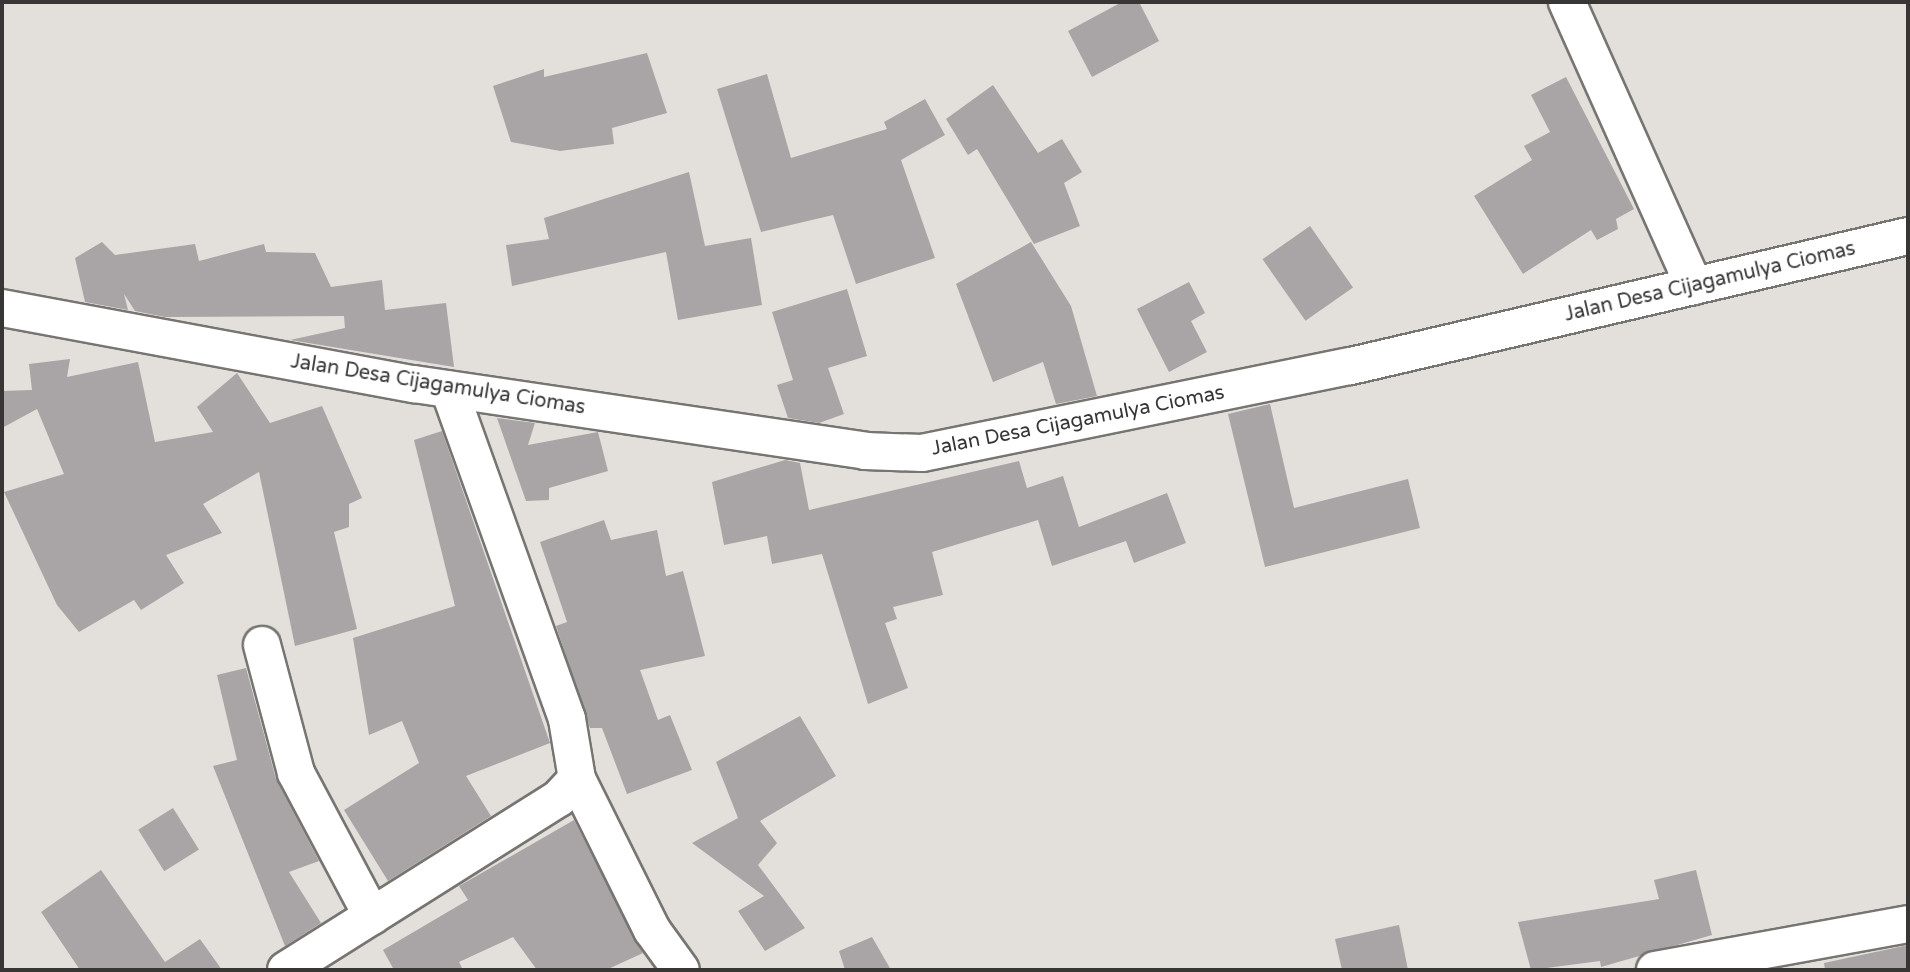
<!DOCTYPE html>
<style>
body{margin:0}
#map{position:relative;width:1910px;height:972px;overflow:hidden;background:#e3e0dc;font-family:"Varela Round",sans-serif}
div>[style]{position:absolute}
.building>*{inset:0;background:#a9a4a5;transform-origin:0 0}
.roads{filter:drop-shadow(2px 0 #777571) drop-shadow(-2px 0 #777571) drop-shadow(0 2px #777571) drop-shadow(0 -2px #777571)}
.minor>*{height:36px;margin:-18px;padding:0 18px;transform-origin:18px;border-radius:18px;background:#fff}
span{translate:-50% -50%;white-space:nowrap;text-align:center;line-height:1.15;-webkit-text-stroke:6px #fff;paint-order:stroke}
.street-label{font-size:20px;color:#373635}
.frame{position:absolute;inset:0;border:4px solid #373635;pointer-events:none}
</style>
<div id="map">
<div class="building">
<i style="clip-path:polygon(1122px 2px,1139px 2px,1159px 41px,1092px 77px,1068px 31px)"></i>
<i style="clip-path:polygon(647px 53px,667px 113px,612px 128px,614px 144px,560px 151px,511px 142px,493px 86px,544px 69px,544px 77px)"></i>
<i style="clip-path:polygon(767px 74px,791px 158px,887px 129px,884px 122px,925px 99px,945px 135px,901px 160px,935px 258px,856px 284px,833px 215px,761px 232px,717px 89px)"></i>
<i style="clip-path:polygon(1566px 77px,1634px 209px,1616px 219px,1618px 229px,1597px 240px,1591px 230px,1523px 274px,1474px 196px,1532px 160px,1524px 146px,1550px 132px,1531px 95px)"></i>
<i style="clip-path:polygon(993px 85px,1038px 153px,1062px 139px,1082px 172px,1064px 183px,1080px 226px,1034px 244px,977px 149px,968px 155px,946px 119px)"></i>
<i style="clip-path:polygon(689px 172px,705px 246px,751px 238px,762px 305px,678px 320px,666px 252px,512px 286px,506px 245px,549px 239px,544px 218px)"></i>
<i style="left:1310px;top:226px;width:75px;height:58px;rotate:55deg"></i>
<i style="clip-path:polygon(102px 242px,115px 255px,195px 244px,199px 261px,264px 244px,266px 252px,315px 253px,331px 287px,382px 280px,385px 310px,446px 303px,454px 367px,290px 340px,345px 328px,344px 316px,165px 317px,135px 311px,124px 294px,128px 310px,85px 302px,75px 258px)"></i>
<i style="clip-path:polygon(1031px 242px,1071px 306px,1097px 396px,1056px 404px,1043px 362px,993px 382px,956px 284px)"></i>
<i style="clip-path:polygon(1189px 282px,1205px 313px,1191px 321px,1207px 352px,1169px 372px,1137px 309px)"></i>
<i style="clip-path:polygon(847px 289px,867px 356px,828px 368px,844px 414px,819px 423px,788px 418px,777px 385px,793px 380px,772px 312px)"></i>
<i style="clip-path:polygon(70px 359px,67px 377px,138px 362px,155px 442px,213px 432px,197px 407px,237px 373px,270px 423px,322px 406px,362px 498px,349px 504px,349px 527px,334px 532px,357px 629px,295px 646px,259px 472px,203px 504px,222px 533px,166px 555px,184px 583px,141px 610px,134px 600px,79px 632px,57px 605px,4px 492px,64px 474px,37px 409px,2px 428px,2px 391px,32px 390px,29px 364px)"></i>
<i style="clip-path:polygon(1270px 404px,1294px 508px,1408px 479px,1420px 528px,1265px 567px,1228px 414px)"></i>
<i style="clip-path:polygon(497px 418px,535px 423px,528px 445px,598px 432px,608px 471px,549px 488px,549px 500px,526px 501px)"></i>
<i style="clip-path:polygon(442px 431px,550px 743px,466px 776px,491px 816px,388px 881px,344px 810px,419px 763px,402px 721px,369px 735px,353px 638px,455px 606px,414px 440px)"></i>
<i style="clip-path:polygon(785px 460px,800px 463px,809px 510px,1019px 461px,1027px 488px,1063px 476px,1079px 527px,1167px 493px,1186px 543px,1134px 563px,1126px 541px,1052px 566px,1038px 520px,932px 552px,943px 595px,893px 607px,897px 619px,885px 623px,908px 688px,868px 704px,822px 554px,772px 564px,767px 536px,724px 545px,712px 482px)"></i>
<i style="clip-path:polygon(604px 520px,611px 540px,657px 530px,666px 576px,683px 571px,705px 656px,640px 670px,658px 720px,670px 715px,692px 770px,627px 794px,602px 728px,590px 728px,556px 626px,567px 622px,540px 542px)"></i>
<i style="clip-path:polygon(246px 668px,276px 779px,319px 861px,289px 872px,321px 923px,285px 946px,213px 766px,237px 760px,217px 675px)"></i>
<i style="clip-path:polygon(800px 716px,836px 776px,760px 821px,777px 843px,758px 865px,805px 928px,765px 951px,738px 911px,764px 896px,692px 843px,738px 818px,716px 762px)"></i>
<i style="left:173px;top:808px;width:49px;height:41px;rotate:58deg"></i>
<i style="clip-path:polygon(574px 820px,643px 953px,606px 970px,537px 970px,513px 937px,459px 962px,463px 970px,394px 970px,383px 950px,468px 900px,459px 886px)"></i>
<i style="clip-path:polygon(101px 870px,165px 962px,200px 939px,222px 970px,80px 970px,41px 912px)"></i>
<i style="clip-path:polygon(1696px 870px,1712px 935px,1601px 967px,1600px 961px,1531px 970px,1518px 922px,1659px 899px,1654px 880px)"></i>
<i style="clip-path:polygon(1399px 925px,1408px 970px,1342px 970px,1335px 939px)"></i>
<i style="clip-path:polygon(872px 937px,891px 970px,845px 970px,839px 951px)"></i>
<i style="clip-path:polygon(1908px 945px,1908px 970px,1825px 970px,1824px 963px)"></i>
</div>
<div class="roads">
<div class="minor">
<i style="left:1567px;top:2px;width:311px;rotate:65.9deg"></i>
<i style="left:2px;top:308px;width:419px;rotate:10.5deg"></i>
<i style="left:414px;top:384px;width:456px;rotate:8.4deg"></i>
<i style="left:865px;top:451px;width:57px;rotate:2deg"></i>
<i style="left:922px;top:453px;width:438px;rotate:-11.5deg"></i>
<i style="left:1351px;top:366px;width:572px;rotate:-13.14deg"></i>
<i style="left:262px;top:645px;width:132px;rotate:75.1deg"></i>
<i style="left:296px;top:773px;width:162px;rotate:62deg"></i>
<i style="left:577px;top:779px;width:169px;rotate:63.6deg"></i>
<i style="left:652px;top:930px;width:49px;rotate:54.1deg"></i>
<i style="left:286px;top:970px;width:323px;rotate:-32.2deg"></i>
<i style="left:559px;top:798px;width:26px;rotate:-47deg"></i>
<i style="left:577px;top:779px;width:61px;rotate:-99.5deg"></i>
<i style="left:567px;top:719px;width:350px;rotate:-109.7deg"></i>
<i style="left:1655px;top:970px;width:257px;rotate:-10.3deg"></i>
</div>
</div>
<div class="street-label">
<span style="left:1710px;top:282px;rotate:-13deg">Jalan Desa Cijagamulya Ciomas</span>
<span style="left:438px;top:385px;rotate:9deg">Jalan Desa Cijagamulya Ciomas</span>
<span style="left:1078px;top:421px;rotate:-11deg">Jalan Desa Cijagamulya Ciomas</span>
</div>
<div class="frame"></div>
</div>
